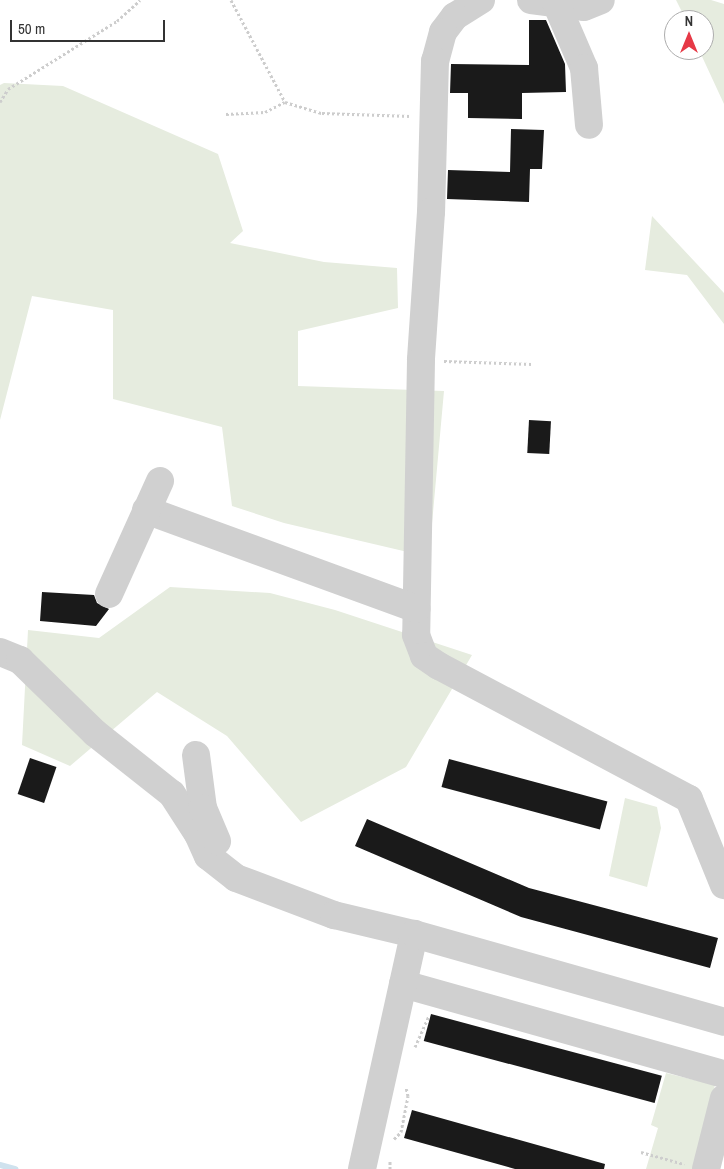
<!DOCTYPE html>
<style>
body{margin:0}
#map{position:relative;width:724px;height:1169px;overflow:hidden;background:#fff;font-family:"Archivo Narrow",sans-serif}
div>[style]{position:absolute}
.green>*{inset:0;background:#e6ecdf}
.stream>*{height:6px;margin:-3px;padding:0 3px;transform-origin:3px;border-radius:3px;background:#cfe2ee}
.building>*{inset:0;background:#1a1a1a;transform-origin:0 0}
.path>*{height:3px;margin-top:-1.5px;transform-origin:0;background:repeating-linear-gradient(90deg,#cdcdcd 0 2.5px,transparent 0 5px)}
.minor>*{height:28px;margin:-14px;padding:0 14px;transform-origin:14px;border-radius:14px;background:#d0d0d0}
span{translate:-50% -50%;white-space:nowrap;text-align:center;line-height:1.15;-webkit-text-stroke:5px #fff;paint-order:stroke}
.north{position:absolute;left:664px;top:10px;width:50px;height:50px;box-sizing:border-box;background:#fff;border:1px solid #adadad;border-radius:50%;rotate:0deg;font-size:14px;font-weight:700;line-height:20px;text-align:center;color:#333}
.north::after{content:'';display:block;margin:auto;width:18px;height:22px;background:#e63946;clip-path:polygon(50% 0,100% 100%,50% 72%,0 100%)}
.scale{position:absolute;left:10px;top:20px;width:155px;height:22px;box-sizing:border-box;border:2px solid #333;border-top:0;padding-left:6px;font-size:15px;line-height:18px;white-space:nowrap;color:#333;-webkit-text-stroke:4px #fff;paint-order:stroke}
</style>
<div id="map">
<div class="green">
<i style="clip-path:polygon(676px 0,711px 0,724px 4px,724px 104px,699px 50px,704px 50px,704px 20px,686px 20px)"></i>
<i style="clip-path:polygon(4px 83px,63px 86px,218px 154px,243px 231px,230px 243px,324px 262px,397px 268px,398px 308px,298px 331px,298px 386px,444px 391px,429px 557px,284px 523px,232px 506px,222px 427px,113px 399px,113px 310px,32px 296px,0 420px,0 85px)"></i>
<i style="clip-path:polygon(652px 216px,724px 293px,724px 324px,687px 275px,645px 270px)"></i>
<i style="clip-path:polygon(170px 587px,270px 593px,335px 610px,472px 655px,406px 767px,301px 822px,227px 736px,157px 692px,70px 766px,22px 745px,28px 630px,99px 638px)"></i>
<i style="clip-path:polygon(625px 798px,657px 807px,661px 828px,647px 887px,609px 876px)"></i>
<i style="clip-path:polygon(666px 1073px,715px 1085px,694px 1169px,646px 1169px,658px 1128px,651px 1125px)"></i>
</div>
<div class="stream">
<i style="left:0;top:1165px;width:16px;rotate:15deg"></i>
</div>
<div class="building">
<i style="clip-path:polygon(529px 20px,546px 20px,565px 64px,566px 92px,522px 93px,522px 119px,468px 118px,468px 93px,450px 93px,451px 64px,529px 65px)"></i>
<i style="clip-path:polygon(511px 129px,544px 130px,542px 169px,530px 169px,529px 202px,447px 199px,448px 170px,510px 172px)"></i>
<i style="left:529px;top:420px;width:22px;height:33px;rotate:3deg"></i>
<i style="clip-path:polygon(42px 592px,94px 595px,97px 603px,109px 609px,96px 626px,40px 621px)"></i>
<i style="left:30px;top:758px;width:28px;height:38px;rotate:19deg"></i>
<i style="left:449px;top:759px;width:164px;height:29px;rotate:15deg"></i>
<i style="clip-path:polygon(367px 819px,529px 888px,718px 938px,710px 968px,521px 917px,355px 846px)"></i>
<i style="left:431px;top:1014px;width:239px;height:28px;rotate:15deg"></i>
<i style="clip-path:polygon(412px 1110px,605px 1164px,604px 1169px,515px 1169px,404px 1138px)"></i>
</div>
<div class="path">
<i style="left:231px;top:0;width:115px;rotate:62.1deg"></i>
<i style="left:285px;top:102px;width:39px;rotate:17deg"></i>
<i style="left:322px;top:113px;width:88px;rotate:2deg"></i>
<i style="left:0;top:102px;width:15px;rotate:-58deg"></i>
<i style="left:8px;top:89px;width:128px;rotate:-32deg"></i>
<i style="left:117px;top:21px;width:31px;rotate:-42deg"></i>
<i style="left:226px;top:114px;width:39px;rotate:-3deg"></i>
<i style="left:265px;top:112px;width:22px;rotate:-27deg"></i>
<i style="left:444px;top:361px;width:88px;rotate:2deg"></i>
<i style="left:415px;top:1047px;width:34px;rotate:-66deg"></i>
<i style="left:394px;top:1139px;width:10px;rotate:-45deg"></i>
<i style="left:401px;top:1132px;width:37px;rotate:-79deg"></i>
<i style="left:408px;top:1096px;width:9px;rotate:-103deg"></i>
<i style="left:641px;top:1152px;width:45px;rotate:15.6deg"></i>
<i style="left:390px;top:1169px;width:9px;rotate:-90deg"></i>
</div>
<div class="minor">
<i style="left:481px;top:0;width:31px;rotate:148deg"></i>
<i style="left:455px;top:16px;width:20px;rotate:127deg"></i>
<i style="left:443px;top:32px;width:30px;rotate:105deg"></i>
<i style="left:435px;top:61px;width:151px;rotate:91.5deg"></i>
<i style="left:431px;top:212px;width:148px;rotate:93.9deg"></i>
<i style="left:421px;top:360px;width:275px;rotate:91deg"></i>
<i style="left:416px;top:635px;width:22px;rotate:69deg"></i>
<i style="left:424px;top:656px;width:18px;rotate:34deg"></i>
<i style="left:439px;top:666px;width:283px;rotate:28deg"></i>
<i style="left:689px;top:799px;width:93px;rotate:67.9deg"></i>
<i style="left:531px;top:0;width:53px;rotate:7.5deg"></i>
<i style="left:584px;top:7px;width:18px;rotate:-22deg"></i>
<i style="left:556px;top:3px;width:71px;rotate:66.7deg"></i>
<i style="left:584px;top:68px;width:57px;rotate:85deg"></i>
<i style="left:146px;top:510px;width:288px;rotate:20.1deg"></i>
<i style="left:109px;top:594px;width:124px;rotate:-65.7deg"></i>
<i style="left:0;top:652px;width:22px;rotate:22deg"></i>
<i style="left:20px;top:660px;width:105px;rotate:44.2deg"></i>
<i style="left:95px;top:733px;width:98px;rotate:38.4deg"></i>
<i style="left:172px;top:794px;width:48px;rotate:57deg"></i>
<i style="left:198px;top:834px;width:24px;rotate:66deg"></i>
<i style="left:208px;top:856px;width:36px;rotate:38deg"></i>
<i style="left:236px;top:878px;width:105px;rotate:20.7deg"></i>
<i style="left:334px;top:915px;width:82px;rotate:13.4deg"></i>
<i style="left:196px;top:755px;width:53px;rotate:82.5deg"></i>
<i style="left:203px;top:808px;width:36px;rotate:67deg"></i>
<i style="left:403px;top:984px;width:333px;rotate:15.7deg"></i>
<i style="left:362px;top:1169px;width:241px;rotate:-77.5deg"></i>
<i style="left:414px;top:934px;width:322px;rotate:15.8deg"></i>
<i style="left:706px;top:1169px;width:73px;rotate:-75.8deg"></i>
</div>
<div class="north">N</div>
<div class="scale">50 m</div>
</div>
